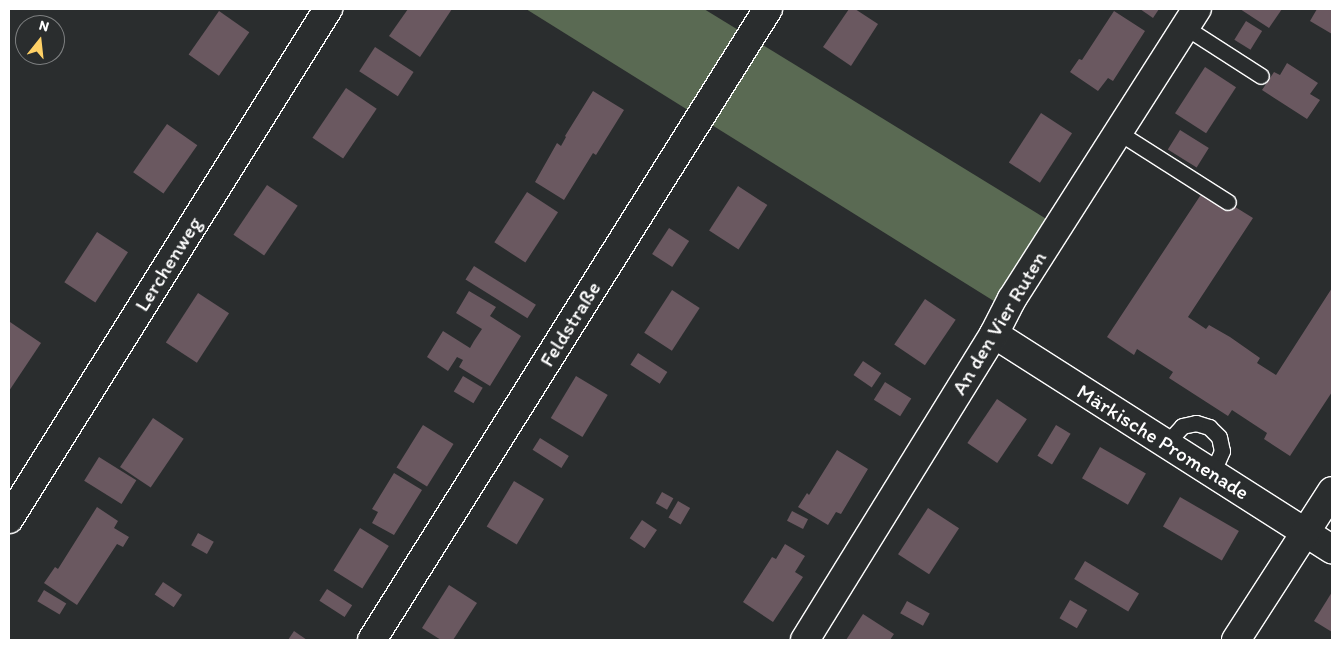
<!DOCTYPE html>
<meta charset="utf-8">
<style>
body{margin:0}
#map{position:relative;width:1341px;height:649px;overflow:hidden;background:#2a2d2e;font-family:Itim,sans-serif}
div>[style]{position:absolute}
.green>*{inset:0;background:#5a6a53}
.building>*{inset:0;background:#6a5860;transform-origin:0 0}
.roads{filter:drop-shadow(1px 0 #fff) drop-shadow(-1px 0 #fff) drop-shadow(0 1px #fff) drop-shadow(0 -1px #fff)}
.service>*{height:15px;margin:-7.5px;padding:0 7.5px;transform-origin:7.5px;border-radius:7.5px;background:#2a2d2e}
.minor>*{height:28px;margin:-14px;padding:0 14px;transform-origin:14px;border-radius:14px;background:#2a2d2e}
span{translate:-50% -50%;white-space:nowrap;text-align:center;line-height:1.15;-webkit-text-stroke:4.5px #2a2d2e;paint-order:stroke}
.street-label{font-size:21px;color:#fff}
.frame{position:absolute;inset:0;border:10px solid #fff;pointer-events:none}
.north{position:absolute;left:15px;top:15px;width:50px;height:50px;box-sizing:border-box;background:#2a2d2e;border:1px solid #7f8182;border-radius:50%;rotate:16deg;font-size:14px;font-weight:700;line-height:20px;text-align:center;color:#fff}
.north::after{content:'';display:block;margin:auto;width:18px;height:22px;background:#ffd166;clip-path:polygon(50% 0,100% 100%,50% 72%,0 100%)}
</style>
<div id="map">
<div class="green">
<i style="clip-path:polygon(526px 9px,704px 9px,1048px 220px,997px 303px)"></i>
</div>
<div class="building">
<i style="clip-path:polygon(408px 9px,452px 9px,420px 57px,389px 36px)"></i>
<i style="clip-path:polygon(849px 9px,855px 9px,878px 24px,851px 66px,823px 47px)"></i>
<i style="clip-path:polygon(1140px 9px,1159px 9px,1153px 18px)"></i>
<i style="clip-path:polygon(1240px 9px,1282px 9px,1269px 28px)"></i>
<i style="clip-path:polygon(1317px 9px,1332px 10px,1332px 34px,1310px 21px)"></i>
<i style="left:219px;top:11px;width:37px;height:53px;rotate:35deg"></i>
<i style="clip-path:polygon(1114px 11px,1145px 31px,1113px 81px,1108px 78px,1098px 91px,1070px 72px,1079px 59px,1082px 60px)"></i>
<i style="left:1246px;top:21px;width:19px;height:22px;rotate:32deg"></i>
<i style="left:375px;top:47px;width:46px;height:29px;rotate:33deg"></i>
<i style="clip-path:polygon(1287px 63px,1318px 83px,1310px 94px,1320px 100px,1307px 119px,1262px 90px,1274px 72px,1280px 75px)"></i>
<i style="left:1205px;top:67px;width:37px;height:55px;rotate:33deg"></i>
<i style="left:346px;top:88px;width:37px;height:60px;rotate:34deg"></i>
<i style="clip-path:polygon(593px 91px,624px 110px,596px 155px,593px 153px,564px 200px,535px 182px,557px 143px,561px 146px,566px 137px,565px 136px)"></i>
<i style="left:1041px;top:113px;width:37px;height:59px;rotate:33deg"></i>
<i style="left:167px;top:124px;width:37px;height:59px;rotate:35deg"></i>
<i style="left:1180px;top:130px;width:34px;height:23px;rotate:32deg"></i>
<i style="left:267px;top:185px;width:37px;height:60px;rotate:34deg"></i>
<i style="left:738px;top:186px;width:35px;height:53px;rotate:33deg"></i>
<i style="left:527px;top:192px;width:37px;height:60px;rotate:33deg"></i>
<i style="clip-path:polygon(1202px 193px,1228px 210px,1232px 205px,1253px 218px,1188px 317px,1206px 329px,1209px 325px,1230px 337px,1260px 358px,1257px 363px,1276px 375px,1332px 288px,1332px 392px,1290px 456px,1264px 439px,1267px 433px,1232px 410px,1228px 416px,1169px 378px,1173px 372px,1137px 349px,1134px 355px,1107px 337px)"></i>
<i style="left:669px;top:228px;width:24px;height:31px;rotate:33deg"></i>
<i style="left:97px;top:232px;width:37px;height:60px;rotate:33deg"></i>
<i style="left:474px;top:266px;width:73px;height:16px;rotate:32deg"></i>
<i style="left:672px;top:290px;width:33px;height:51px;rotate:33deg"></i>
<i style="clip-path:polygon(469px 291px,496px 307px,490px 316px,521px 336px,490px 386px,459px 367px,463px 360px,457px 357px,448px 371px,427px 357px,443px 331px,470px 348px,474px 341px,482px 329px,456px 313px)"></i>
<i style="left:198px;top:293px;width:37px;height:59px;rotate:33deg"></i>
<i style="left:925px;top:299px;width:37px;height:55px;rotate:34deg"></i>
<i style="clip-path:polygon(10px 322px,41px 343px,9px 391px,9px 325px)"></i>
<i style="left:638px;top:353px;width:35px;height:14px;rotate:33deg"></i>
<i style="left:863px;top:361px;width:22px;height:17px;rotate:34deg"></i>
<i style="left:463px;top:376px;width:23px;height:18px;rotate:31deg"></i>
<i style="left:576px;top:376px;width:37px;height:49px;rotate:31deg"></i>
<i style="left:885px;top:382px;width:31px;height:21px;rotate:32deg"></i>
<i style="left:997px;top:399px;width:36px;height:53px;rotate:34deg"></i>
<i style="left:153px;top:418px;width:37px;height:59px;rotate:34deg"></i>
<i style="left:423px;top:425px;width:36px;height:50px;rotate:32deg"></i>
<i style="left:1056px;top:425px;width:17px;height:36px;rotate:31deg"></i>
<i style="left:540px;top:438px;width:34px;height:14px;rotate:32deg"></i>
<i style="left:1100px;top:447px;width:53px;height:36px;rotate:30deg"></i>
<i style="clip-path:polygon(837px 450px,868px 469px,841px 514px,836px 512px,828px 525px,798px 507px,807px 493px,809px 495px)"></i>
<i style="left:99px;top:457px;width:44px;height:28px;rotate:32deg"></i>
<i style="clip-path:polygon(394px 473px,422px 490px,394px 535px,372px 523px,378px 512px,372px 509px)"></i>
<i style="left:514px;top:481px;width:35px;height:53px;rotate:31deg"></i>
<i style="left:662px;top:492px;width:13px;height:13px;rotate:29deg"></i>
<i style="left:1180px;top:497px;width:68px;height:34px;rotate:30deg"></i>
<i style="left:678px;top:501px;width:14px;height:19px;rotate:30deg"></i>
<i style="clip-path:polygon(97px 507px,118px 521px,114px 528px,129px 537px,123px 547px,117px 544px,77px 605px,44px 583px,55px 567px,58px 569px)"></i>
<i style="left:928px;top:508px;width:37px;height:55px;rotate:33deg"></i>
<i style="left:792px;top:511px;width:18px;height:11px;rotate:27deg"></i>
<i style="left:642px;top:520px;width:18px;height:22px;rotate:34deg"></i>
<i style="left:360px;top:528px;width:34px;height:50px;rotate:32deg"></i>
<i style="left:198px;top:533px;width:18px;height:14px;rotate:29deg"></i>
<i style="clip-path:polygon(785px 544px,805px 556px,795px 572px,803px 577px,773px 622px,743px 602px,772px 557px,776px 559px)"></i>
<i style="left:1085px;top:561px;width:63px;height:21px;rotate:31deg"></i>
<i style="left:163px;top:582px;width:23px;height:15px;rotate:34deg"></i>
<i style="clip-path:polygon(449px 585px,477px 603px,453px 640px,441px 640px,422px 628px)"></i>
<i style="left:327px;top:589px;width:30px;height:14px;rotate:33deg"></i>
<i style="left:44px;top:590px;width:26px;height:13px;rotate:31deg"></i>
<i style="clip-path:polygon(1332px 592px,1332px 632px,1314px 621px)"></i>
<i style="left:1070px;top:600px;width:20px;height:21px;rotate:30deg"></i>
<i style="left:907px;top:601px;width:26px;height:14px;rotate:29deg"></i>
<i style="clip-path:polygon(863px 614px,894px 634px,890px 640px,846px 640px)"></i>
<i style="clip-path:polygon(294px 631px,307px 640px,288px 640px)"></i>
</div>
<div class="roads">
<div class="service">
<i style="left:1185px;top:27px;width:90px;rotate:32.8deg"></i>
<i style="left:1118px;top:132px;width:130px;rotate:32.5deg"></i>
<i style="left:1166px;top:444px;width:24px;rotate:-48deg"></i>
<i style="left:1182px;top:426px;width:14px;rotate:-12deg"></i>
<i style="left:1196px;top:423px;width:14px;rotate:17deg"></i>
<i style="left:1209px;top:427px;width:14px;rotate:45deg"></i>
<i style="left:1219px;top:437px;width:14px;rotate:78deg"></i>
<i style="left:1222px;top:451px;width:24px;rotate:114deg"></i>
</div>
<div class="minor">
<i style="left:994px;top:334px;width:401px;rotate:32.5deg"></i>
<i style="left:9px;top:519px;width:602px;rotate:-57.97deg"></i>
<i style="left:372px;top:640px;width:745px;rotate:-57.89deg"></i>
<i style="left:805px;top:640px;width:360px;rotate:-58.3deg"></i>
<i style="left:994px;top:334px;width:39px;rotate:-63deg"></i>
<i style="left:1012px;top:299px;width:344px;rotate:-57.5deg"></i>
<i style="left:1236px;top:640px;width:177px;rotate:-57.2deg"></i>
</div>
</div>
<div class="street-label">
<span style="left:168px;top:264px;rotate:-58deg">Lerchenweg</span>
<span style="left:999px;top:323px;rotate:-59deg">An den Vier Ruten</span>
<span style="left:570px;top:324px;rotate:-58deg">Feldstraße</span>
<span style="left:1163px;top:442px;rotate:32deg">Märkische Promenade</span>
</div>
<div class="frame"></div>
<div class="north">N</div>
</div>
